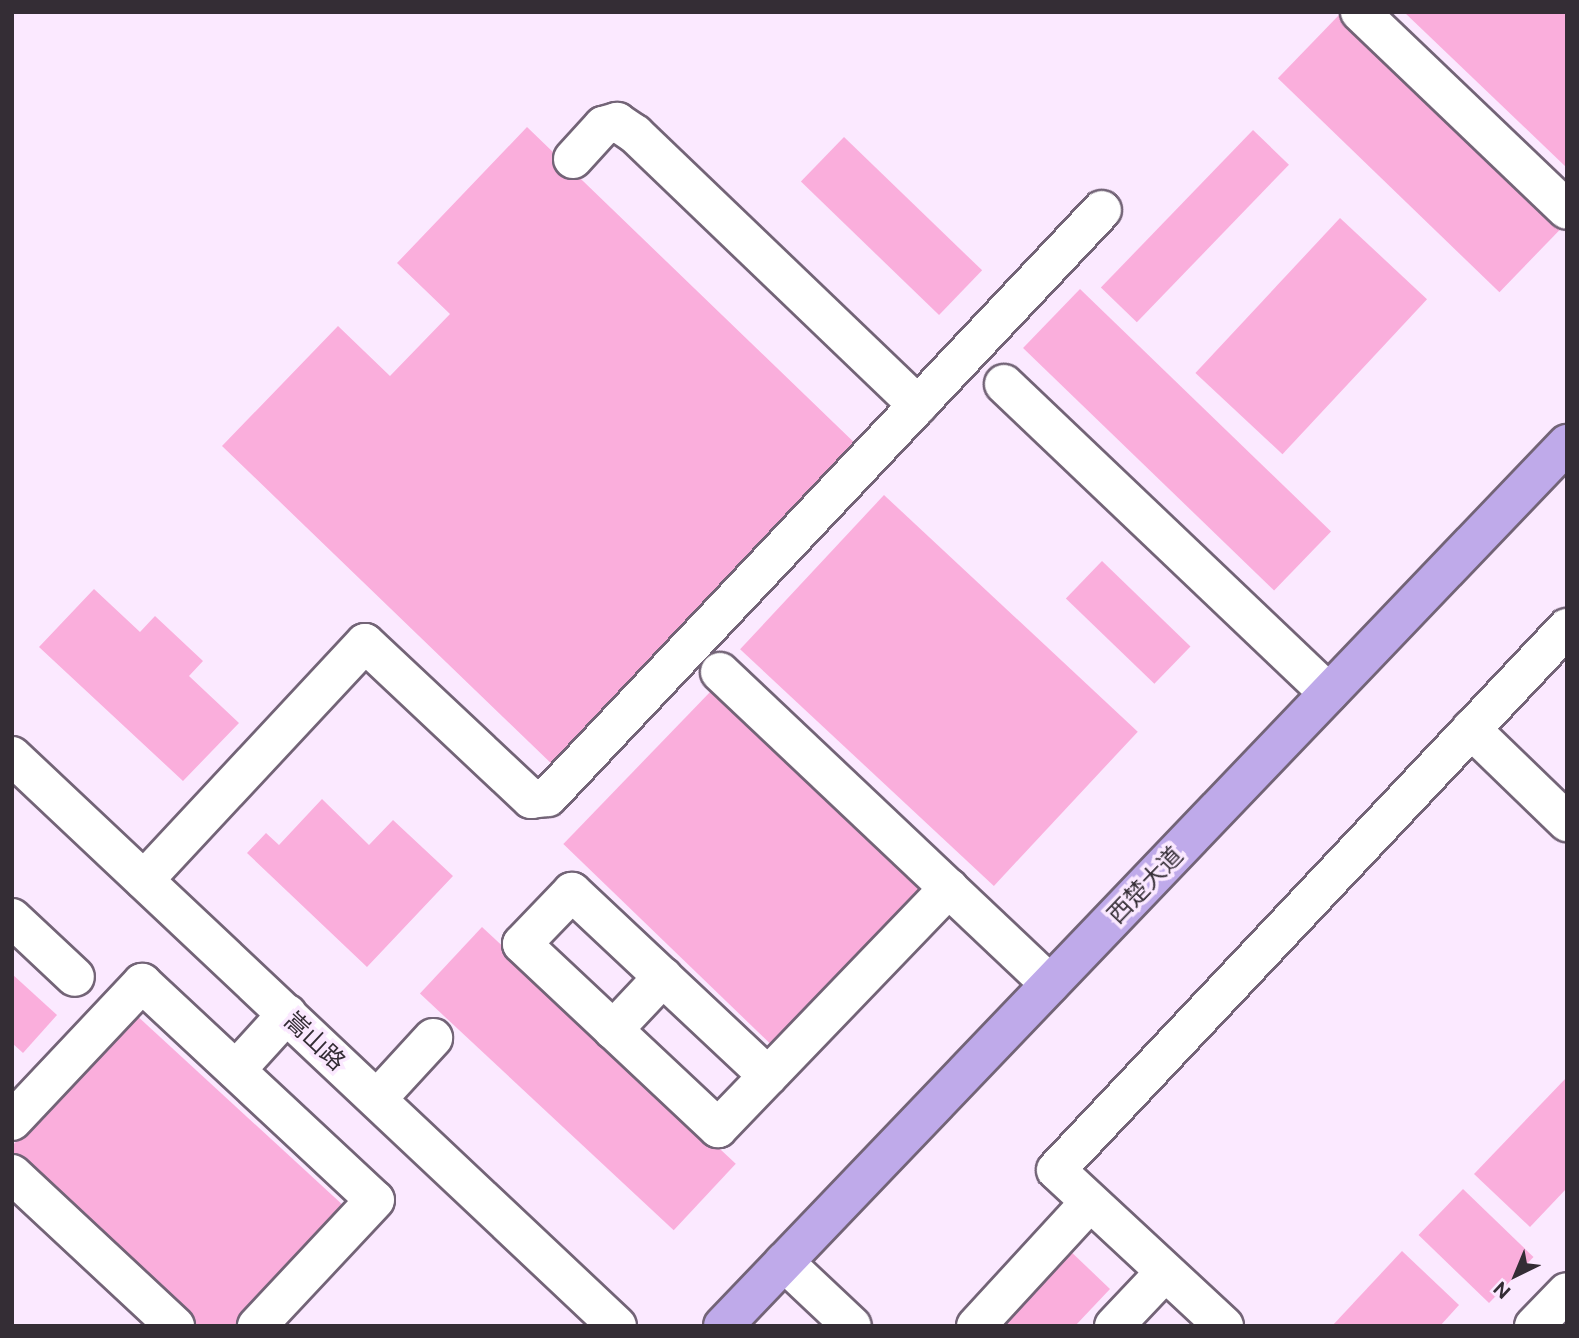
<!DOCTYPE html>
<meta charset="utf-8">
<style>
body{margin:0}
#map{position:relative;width:1579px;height:1338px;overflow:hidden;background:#fbe9ff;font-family:"Public Sans","Noto Sans SC",sans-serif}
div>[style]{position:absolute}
.building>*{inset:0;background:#faaedc;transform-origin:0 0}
.roads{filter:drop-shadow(2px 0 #736477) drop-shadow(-2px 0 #736477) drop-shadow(0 2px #736477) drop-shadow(0 -2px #736477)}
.minor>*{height:38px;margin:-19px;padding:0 19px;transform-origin:19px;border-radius:19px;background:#fff}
.major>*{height:38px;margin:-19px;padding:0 19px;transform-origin:19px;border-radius:19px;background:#bfaaea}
span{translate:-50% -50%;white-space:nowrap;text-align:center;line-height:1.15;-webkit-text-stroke:7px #fbe9ff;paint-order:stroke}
.street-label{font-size:24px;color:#342d35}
.frame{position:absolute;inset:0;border:14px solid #342d35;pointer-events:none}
.north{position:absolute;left:1481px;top:1240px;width:70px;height:70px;-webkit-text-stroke:5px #fbe9ff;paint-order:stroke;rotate:223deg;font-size:19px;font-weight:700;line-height:28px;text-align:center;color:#342d35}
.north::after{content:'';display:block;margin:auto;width:24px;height:32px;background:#342d35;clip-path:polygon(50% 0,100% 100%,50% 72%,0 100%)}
</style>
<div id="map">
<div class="building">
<i style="clip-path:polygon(1404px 12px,1567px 12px,1567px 168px)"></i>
<i style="left:1339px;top:15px;width:308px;height:88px;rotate:44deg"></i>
<i style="clip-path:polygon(527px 127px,863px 451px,557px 769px,222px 446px,338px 326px,390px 376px,450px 314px,397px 263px)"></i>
<i style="left:1253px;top:130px;width:50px;height:219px;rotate:44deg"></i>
<i style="left:844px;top:137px;width:192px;height:62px;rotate:44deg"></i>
<i style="left:1340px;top:218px;width:119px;height:212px;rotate:43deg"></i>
<i style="left:1080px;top:289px;width:349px;height:82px;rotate:44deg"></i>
<i style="left:884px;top:495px;width:347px;height:211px;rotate:43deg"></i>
<i style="left:1102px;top:561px;width:123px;height:52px;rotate:44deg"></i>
<i style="clip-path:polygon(94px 589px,140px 632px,155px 616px,203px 661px,189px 676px,239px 723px,183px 781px,39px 647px)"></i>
<i style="left:712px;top:690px;width:288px;height:214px;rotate:44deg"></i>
<i style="clip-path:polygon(322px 799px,369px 845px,393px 820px,453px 876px,367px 967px,247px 853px,266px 833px,279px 845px)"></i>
<i style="left:482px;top:927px;width:347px;height:91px;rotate:43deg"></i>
<i style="clip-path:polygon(12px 974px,57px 1015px,23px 1053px,12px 1043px)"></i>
<i style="clip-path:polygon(134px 1013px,345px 1207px,236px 1326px,193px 1326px,12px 1160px,12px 1146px)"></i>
<i style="clip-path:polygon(1567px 1077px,1567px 1188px,1530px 1227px,1474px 1174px)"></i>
<i style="left:1463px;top:1189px;width:98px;height:64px;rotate:44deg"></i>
<i style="clip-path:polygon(1065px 1246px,1110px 1289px,1075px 1326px,990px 1326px)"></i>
<i style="clip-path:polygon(1402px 1251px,1459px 1305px,1440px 1326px,1332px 1326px)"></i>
</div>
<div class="roads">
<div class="minor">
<i style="left:1360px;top:12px;width:286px;rotate:43.7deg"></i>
<i style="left:573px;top:159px;width:45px;rotate:-47.7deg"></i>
<i style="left:603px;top:126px;width:15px;rotate:-16deg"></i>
<i style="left:617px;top:122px;width:22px;rotate:34deg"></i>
<i style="left:635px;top:134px;width:392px;rotate:43.8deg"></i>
<i style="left:1004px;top:384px;width:448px;rotate:43.6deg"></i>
<i style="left:720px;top:672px;width:454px;rotate:43.4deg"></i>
<i style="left:1471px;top:729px;width:134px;rotate:44.1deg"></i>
<i style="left:12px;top:756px;width:831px;rotate:43.29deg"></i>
<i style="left:144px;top:880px;width:324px;rotate:-47deg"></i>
<i style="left:365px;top:643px;width:228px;rotate:43.2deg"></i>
<i style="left:531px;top:799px;width:17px;rotate:-7deg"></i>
<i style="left:548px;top:797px;width:807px;rotate:-46.66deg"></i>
<i style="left:12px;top:918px;width:86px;rotate:43.1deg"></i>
<i style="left:613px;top:1030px;width:73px;rotate:-46.7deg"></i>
<i style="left:236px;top:1070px;width:76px;rotate:-47.7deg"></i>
<i style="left:768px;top:1076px;width:269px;rotate:-136.8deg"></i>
<i style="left:572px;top:892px;width:72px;rotate:133.9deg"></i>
<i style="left:522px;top:944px;width:269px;rotate:43.2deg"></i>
<i style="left:718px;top:1128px;width:72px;rotate:-46.1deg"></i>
<i style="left:768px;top:1076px;width:261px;rotate:-46.1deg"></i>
<i style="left:377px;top:1099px;width:83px;rotate:-47.4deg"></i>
<i style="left:12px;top:1121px;width:190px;rotate:-46.7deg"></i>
<i style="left:142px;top:983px;width:318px;rotate:43deg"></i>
<i style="left:375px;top:1200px;width:173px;rotate:133.1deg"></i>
<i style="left:12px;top:1174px;width:223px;rotate:43deg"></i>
<i style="left:784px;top:1262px;width:93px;rotate:43.3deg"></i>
<i style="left:976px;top:1326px;width:168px;rotate:-47.4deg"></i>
<i style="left:1114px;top:1326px;width:74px;rotate:-46.6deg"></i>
<i style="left:1224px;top:1326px;width:229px;rotate:-137.1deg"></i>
<i style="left:1056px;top:1170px;width:745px;rotate:-46.69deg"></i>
<i style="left:1534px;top:1326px;width:47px;rotate:-45.9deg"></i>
</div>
<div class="major">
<i style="left:723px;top:1326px;width:1221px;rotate:-46.26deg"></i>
</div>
</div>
<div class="street-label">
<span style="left:1145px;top:885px;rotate:-46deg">西楚大道</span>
<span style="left:315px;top:1041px;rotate:43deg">嵩山路</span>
</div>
<div class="frame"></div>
<div class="north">N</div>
</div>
